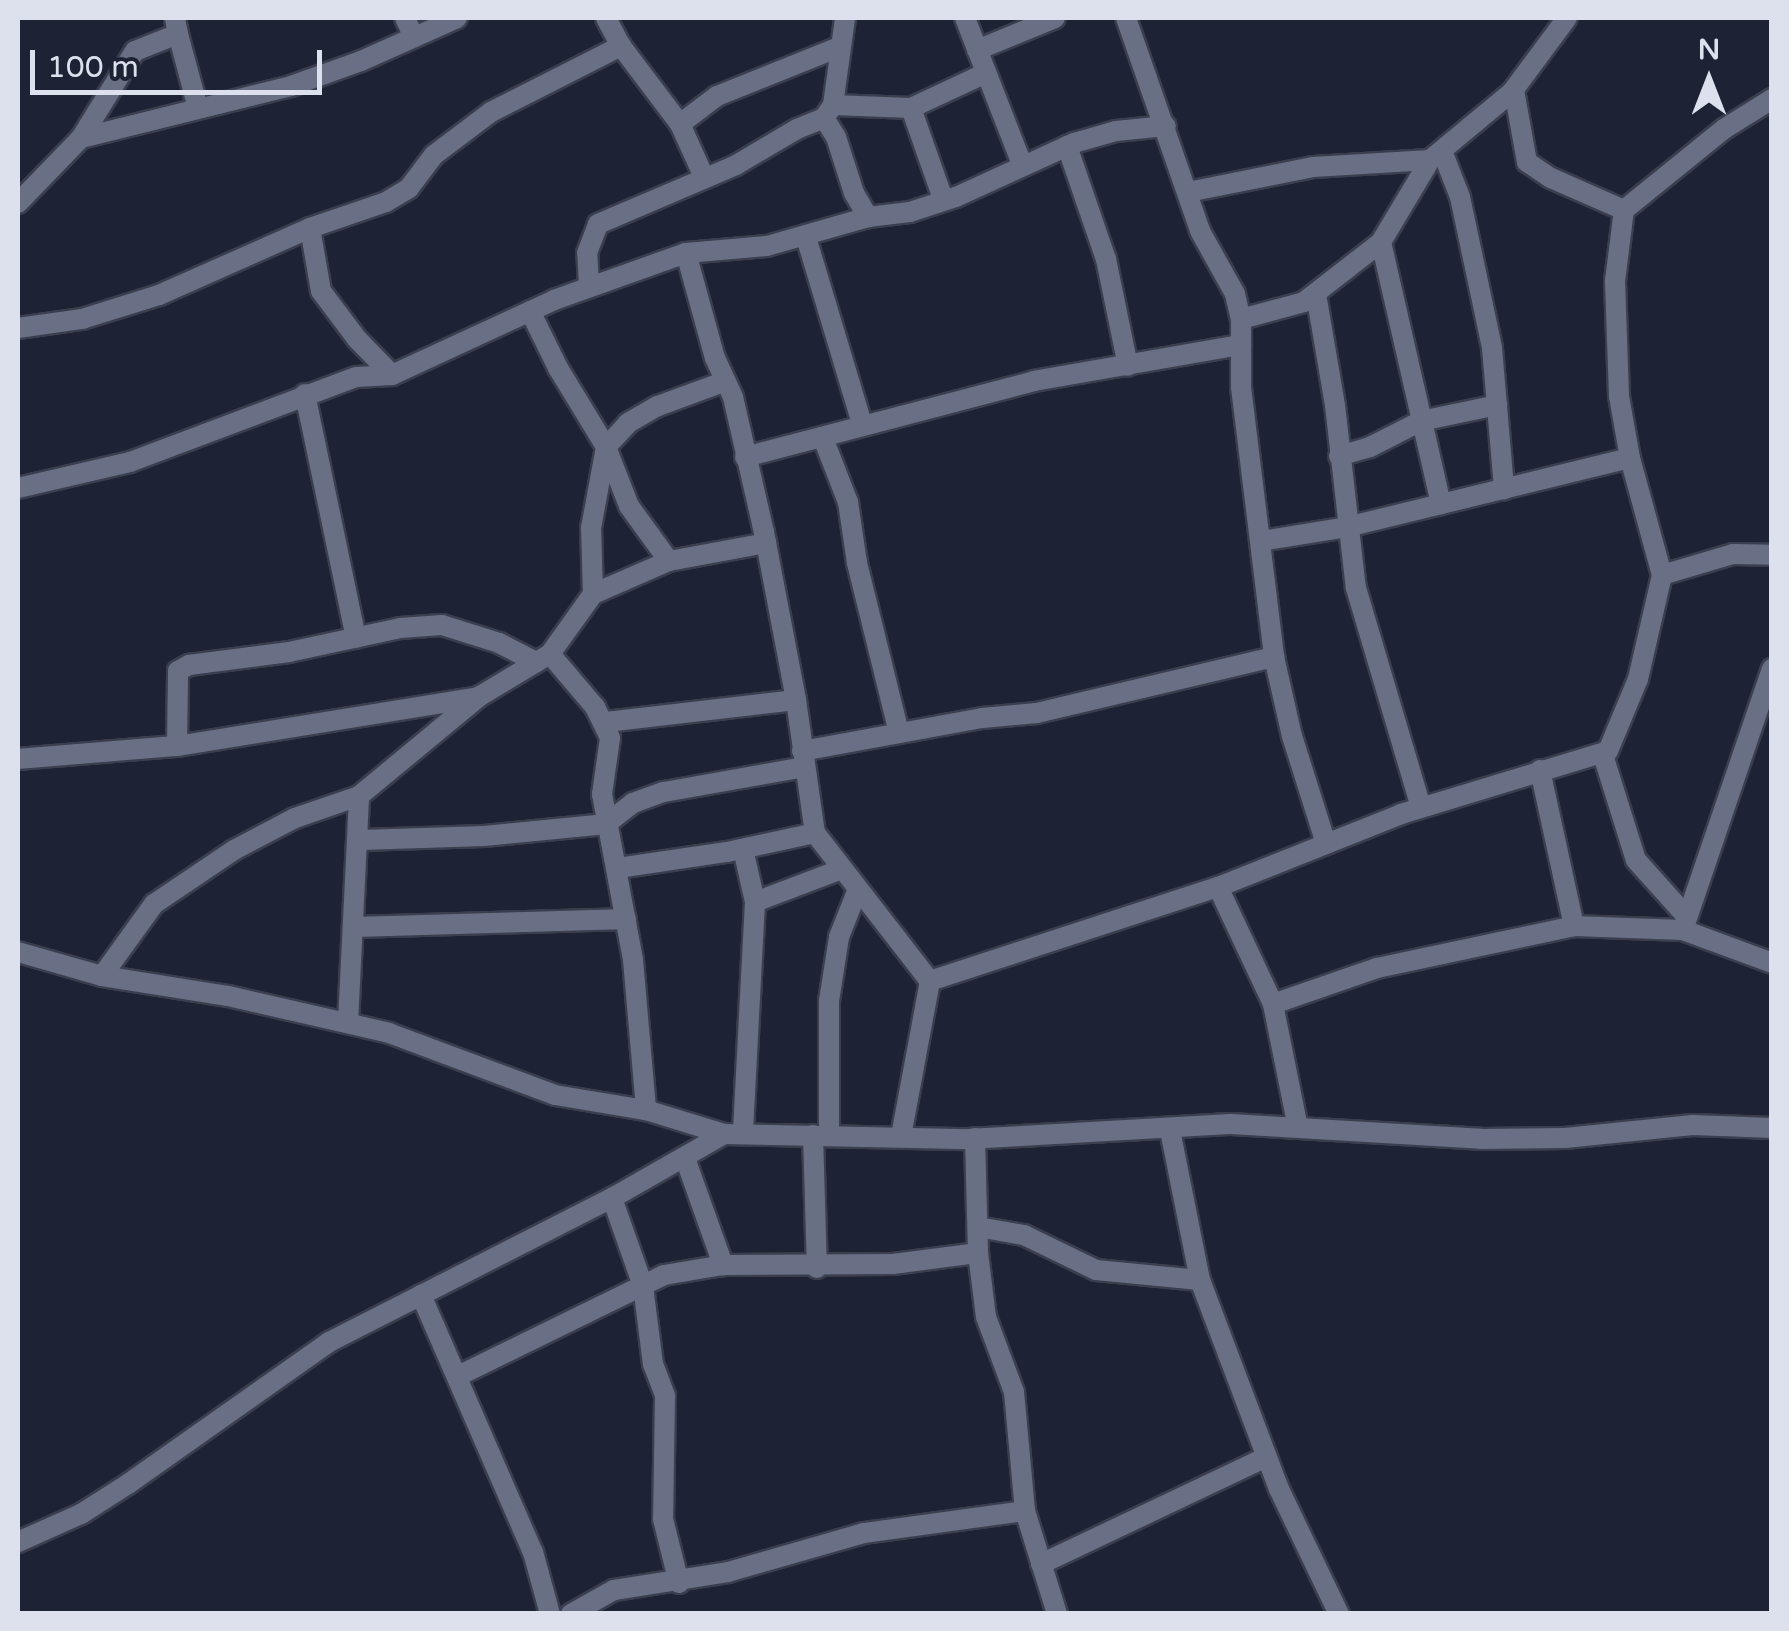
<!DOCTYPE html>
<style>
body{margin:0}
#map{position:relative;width:1789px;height:1631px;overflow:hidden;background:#1d2234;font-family:"Varela Round",sans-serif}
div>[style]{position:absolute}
.roads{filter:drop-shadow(2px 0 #3a3e4e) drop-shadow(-2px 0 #3a3e4e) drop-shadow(0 2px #3a3e4e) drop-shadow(0 -2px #3a3e4e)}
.minor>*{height:20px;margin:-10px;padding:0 10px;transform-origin:10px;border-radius:10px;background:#697085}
span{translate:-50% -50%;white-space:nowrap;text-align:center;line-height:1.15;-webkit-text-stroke:9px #1d2234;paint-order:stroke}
.frame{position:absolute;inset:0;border:20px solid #dde1ee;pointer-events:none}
.north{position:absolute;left:1659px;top:30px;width:100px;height:100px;-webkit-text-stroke:8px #1d2234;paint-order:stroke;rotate:0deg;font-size:28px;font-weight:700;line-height:40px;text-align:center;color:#dde1ee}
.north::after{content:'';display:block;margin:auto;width:35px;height:45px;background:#dde1ee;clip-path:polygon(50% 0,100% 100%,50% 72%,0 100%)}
.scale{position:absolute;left:30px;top:50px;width:292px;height:45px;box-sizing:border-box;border:5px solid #dde1ee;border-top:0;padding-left:12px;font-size:30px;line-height:35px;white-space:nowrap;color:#dde1ee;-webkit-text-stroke:8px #1d2234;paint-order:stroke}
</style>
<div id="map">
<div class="roads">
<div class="minor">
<i style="left:405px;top:18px;width:21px;rotate:65deg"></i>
<i style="left:606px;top:18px;width:32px;rotate:62deg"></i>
<i style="left:621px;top:46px;width:98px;rotate:52.9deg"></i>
<i style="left:680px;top:124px;width:58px;rotate:65.6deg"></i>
<i style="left:965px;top:18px;width:157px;rotate:68.7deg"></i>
<i style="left:1126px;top:18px;width:225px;rotate:70.8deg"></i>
<i style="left:1200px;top:231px;width:72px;rotate:60.9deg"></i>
<i style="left:1235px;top:294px;width:26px;rotate:77deg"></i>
<i style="left:1241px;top:319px;width:68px;rotate:90deg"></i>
<i style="left:1241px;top:387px;width:272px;rotate:83deg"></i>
<i style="left:1274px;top:657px;width:81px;rotate:77.2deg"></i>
<i style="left:1292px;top:736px;width:113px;rotate:72.5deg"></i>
<i style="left:178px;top:34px;width:77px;rotate:74.9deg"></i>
<i style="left:977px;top:50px;width:84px;rotate:-22.3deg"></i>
<i style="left:1514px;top:90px;width:73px;rotate:79.8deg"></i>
<i style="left:1527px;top:162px;width:29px;rotate:34deg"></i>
<i style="left:1551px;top:178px;width:80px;rotate:23.7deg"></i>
<i style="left:833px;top:105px;width:78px;rotate:2.2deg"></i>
<i style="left:911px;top:108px;width:83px;rotate:-25deg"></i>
<i style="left:911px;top:108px;width:96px;rotate:70.6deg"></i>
<i style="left:824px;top:118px;width:22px;rotate:58deg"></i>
<i style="left:836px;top:137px;width:59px;rotate:72.2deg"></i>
<i style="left:854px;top:193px;width:28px;rotate:60deg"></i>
<i style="left:680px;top:124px;width:46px;rotate:-37.1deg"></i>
<i style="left:717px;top:96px;width:131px;rotate:-21.9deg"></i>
<i style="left:81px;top:138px;width:216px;rotate:-13.9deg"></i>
<i style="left:291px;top:86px;width:74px;rotate:-19.7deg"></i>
<i style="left:361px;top:61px;width:105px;rotate:-24.1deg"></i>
<i style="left:1067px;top:146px;width:120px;rotate:71deg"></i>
<i style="left:1106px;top:259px;width:109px;rotate:78.4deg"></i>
<i style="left:1442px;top:151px;width:49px;rotate:68.6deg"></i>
<i style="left:1460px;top:197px;width:154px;rotate:78deg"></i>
<i style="left:1492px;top:348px;width:142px;rotate:85.1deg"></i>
<i style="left:1188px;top:192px;width:127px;rotate:-11.3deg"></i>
<i style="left:1313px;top:167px;width:117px;rotate:-3.4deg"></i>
<i style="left:18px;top:203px;width:91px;rotate:-45.9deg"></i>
<i style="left:81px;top:138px;width:102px;rotate:-58.2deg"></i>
<i style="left:135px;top:51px;width:46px;rotate:-21.6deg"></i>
<i style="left:178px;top:34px;width:16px;rotate:-101deg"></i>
<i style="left:310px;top:228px;width:64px;rotate:80.1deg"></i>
<i style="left:321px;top:291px;width:60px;rotate:53.1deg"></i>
<i style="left:357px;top:339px;width:50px;rotate:45.8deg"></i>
<i style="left:806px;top:237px;width:195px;rotate:73.3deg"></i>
<i style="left:1381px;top:242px;width:269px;rotate:77.1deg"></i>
<i style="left:686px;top:253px;width:109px;rotate:74.6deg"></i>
<i style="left:715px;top:358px;width:43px;rotate:65.2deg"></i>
<i style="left:733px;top:397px;width:139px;rotate:77.1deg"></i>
<i style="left:764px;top:532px;width:171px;rotate:79.2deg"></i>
<i style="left:796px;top:700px;width:134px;rotate:81.9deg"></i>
<i style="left:815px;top:833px;width:187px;rotate:52.2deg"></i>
<i style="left:589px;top:286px;width:33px;rotate:-93deg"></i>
<i style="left:587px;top:253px;width:31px;rotate:-69deg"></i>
<i style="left:598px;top:224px;width:150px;rotate:-23.1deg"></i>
<i style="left:736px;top:165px;width:71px;rotate:-30.5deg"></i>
<i style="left:797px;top:129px;width:29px;rotate:-22deg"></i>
<i style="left:824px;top:118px;width:16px;rotate:-55deg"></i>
<i style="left:833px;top:105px;width:88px;rotate:-82.1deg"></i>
<i style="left:1316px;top:294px;width:113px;rotate:80.3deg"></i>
<i style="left:1335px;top:405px;width:184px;rotate:83.5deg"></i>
<i style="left:1356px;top:588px;width:228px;rotate:73.5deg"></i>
<i style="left:530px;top:311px;width:64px;rotate:63.8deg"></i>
<i style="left:558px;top:368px;width:92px;rotate:58.7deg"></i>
<i style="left:606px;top:447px;width:63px;rotate:68.7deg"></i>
<i style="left:629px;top:506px;width:68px;rotate:54deg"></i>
<i style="left:1241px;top:319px;width:65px;rotate:-15.1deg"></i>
<i style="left:1304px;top:302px;width:98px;rotate:-37.9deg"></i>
<i style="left:1381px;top:242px;width:96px;rotate:-59.1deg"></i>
<i style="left:1430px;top:160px;width:107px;rotate:-39.7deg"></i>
<i style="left:1512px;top:92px;width:92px;rotate:-53.4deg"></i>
<i style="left:18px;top:328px;width:65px;rotate:-8deg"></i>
<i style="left:82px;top:319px;width:81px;rotate:-17.3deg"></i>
<i style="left:159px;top:295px;width:165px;rotate:-23.9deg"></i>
<i style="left:310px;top:228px;width:80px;rotate:-18.9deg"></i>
<i style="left:386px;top:202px;width:27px;rotate:-31deg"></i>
<i style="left:409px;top:188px;width:41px;rotate:-52.9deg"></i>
<i style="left:434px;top:155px;width:71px;rotate:-37deg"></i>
<i style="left:491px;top:112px;width:146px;rotate:-26.9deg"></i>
<i style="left:305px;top:394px;width:249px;rotate:78.2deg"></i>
<i style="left:823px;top:438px;width:69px;rotate:68.7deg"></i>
<i style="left:848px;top:502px;width:62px;rotate:81.6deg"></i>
<i style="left:857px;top:563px;width:175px;rotate:76.1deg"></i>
<i style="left:1339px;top:456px;width:32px;rotate:-16deg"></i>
<i style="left:1370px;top:447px;width:57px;rotate:-27deg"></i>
<i style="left:1421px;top:421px;width:78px;rotate:-11.9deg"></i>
<i style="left:745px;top:457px;width:299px;rotate:-14.7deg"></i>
<i style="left:1034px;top:381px;width:210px;rotate:-9.9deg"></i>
<i style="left:18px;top:488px;width:115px;rotate:-13.1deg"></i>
<i style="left:130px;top:462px;width:241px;rotate:-20.6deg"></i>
<i style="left:356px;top:377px;width:36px;rotate:-3deg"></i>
<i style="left:392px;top:375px;width:179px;rotate:-24.8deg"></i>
<i style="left:554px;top:300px;width:140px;rotate:-19.6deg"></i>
<i style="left:686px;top:253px;width:81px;rotate:-4.9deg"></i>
<i style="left:767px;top:246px;width:105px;rotate:-16deg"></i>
<i style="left:868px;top:217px;width:42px;rotate:-6.8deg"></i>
<i style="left:910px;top:212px;width:48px;rotate:-18.1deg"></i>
<i style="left:956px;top:197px;width:130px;rotate:-24.6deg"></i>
<i style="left:1074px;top:143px;width:44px;rotate:-15.9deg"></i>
<i style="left:1116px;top:131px;width:50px;rotate:-5.7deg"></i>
<i style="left:1261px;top:541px;width:87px;rotate:-9.2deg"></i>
<i style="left:1347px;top:527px;width:291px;rotate:-13.7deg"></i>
<i style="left:1662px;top:575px;width:74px;rotate:-16.5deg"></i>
<i style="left:1733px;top:554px;width:39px;rotate:1deg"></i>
<i style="left:593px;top:594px;width:83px;rotate:-23.5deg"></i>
<i style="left:669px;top:561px;width:99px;rotate:-10.5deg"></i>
<i style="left:550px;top:654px;width:70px;rotate:49.7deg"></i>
<i style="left:595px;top:707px;width:34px;rotate:64deg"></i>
<i style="left:610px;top:738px;width:57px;rotate:98.1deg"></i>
<i style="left:602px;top:794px;width:169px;rotate:79.4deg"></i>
<i style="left:633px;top:960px;width:151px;rotate:85deg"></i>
<i style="left:606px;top:722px;width:191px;rotate:-6.6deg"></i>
<i style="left:177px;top:746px;width:75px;rotate:-89.2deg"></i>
<i style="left:178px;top:671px;width:13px;rotate:-29deg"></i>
<i style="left:189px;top:665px;width:101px;rotate:-7.4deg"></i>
<i style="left:289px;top:652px;width:114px;rotate:-12.2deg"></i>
<i style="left:400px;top:628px;width:42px;rotate:-4.1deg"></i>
<i style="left:442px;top:625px;width:60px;rotate:17.5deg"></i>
<i style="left:499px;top:643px;width:42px;rotate:27.2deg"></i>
<i style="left:802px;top:751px;width:183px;rotate:-10.4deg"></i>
<i style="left:982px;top:718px;width:55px;rotate:-5.2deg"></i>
<i style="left:1037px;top:713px;width:244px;rotate:-13.3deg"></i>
<i style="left:1603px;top:755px;width:110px;rotate:72.6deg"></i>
<i style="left:1636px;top:860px;width:76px;rotate:48.2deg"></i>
<i style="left:18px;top:759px;width:160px;rotate:-4.7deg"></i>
<i style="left:177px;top:746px;width:305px;rotate:-9.2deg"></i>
<i style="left:1540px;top:770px;width:160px;rotate:77.7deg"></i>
<i style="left:361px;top:840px;width:123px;rotate:-1.9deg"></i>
<i style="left:484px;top:836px;width:123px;rotate:-5.6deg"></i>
<i style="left:606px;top:824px;width:34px;rotate:-38deg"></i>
<i style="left:633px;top:803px;width:33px;rotate:-20deg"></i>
<i style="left:664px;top:792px;width:142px;rotate:-10.1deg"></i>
<i style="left:743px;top:849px;width:54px;rotate:77.2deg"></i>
<i style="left:755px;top:902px;width:232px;rotate:93deg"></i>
<i style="left:618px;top:868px;width:110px;rotate:-8.4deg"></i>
<i style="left:727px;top:852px;width:90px;rotate:-12.2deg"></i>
<i style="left:1218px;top:887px;width:129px;rotate:64.8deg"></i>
<i style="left:1273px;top:1004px;width:126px;rotate:78.6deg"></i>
<i style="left:755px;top:902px;width:93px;rotate:-20.8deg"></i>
<i style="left:356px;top:927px;width:270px;rotate:-1.7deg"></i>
<i style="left:1683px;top:930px;width:276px;rotate:-71.2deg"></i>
<i style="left:18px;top:952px;width:87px;rotate:15.9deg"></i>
<i style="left:102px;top:976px;width:128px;rotate:9deg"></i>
<i style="left:228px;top:996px;width:165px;rotate:12.9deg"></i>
<i style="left:389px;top:1033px;width:177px;rotate:20.5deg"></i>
<i style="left:555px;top:1095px;width:92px;rotate:9.4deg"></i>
<i style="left:646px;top:1110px;width:82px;rotate:17.1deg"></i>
<i style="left:102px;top:976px;width:89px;rotate:-54.2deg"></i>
<i style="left:154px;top:904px;width:97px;rotate:-34deg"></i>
<i style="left:234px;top:850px;width:69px;rotate:-27.7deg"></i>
<i style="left:295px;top:818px;width:68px;rotate:-19deg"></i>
<i style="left:359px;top:796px;width:157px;rotate:-39.6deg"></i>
<i style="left:480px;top:696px;width:82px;rotate:-31deg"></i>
<i style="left:550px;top:654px;width:74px;rotate:-54.4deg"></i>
<i style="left:593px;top:594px;width:66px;rotate:-91.7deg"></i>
<i style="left:591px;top:528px;width:82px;rotate:-79.5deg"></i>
<i style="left:606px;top:447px;width:33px;rotate:-47deg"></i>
<i style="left:628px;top:423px;width:34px;rotate:-30deg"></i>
<i style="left:658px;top:406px;width:72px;rotate:-20.2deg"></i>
<i style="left:930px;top:981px;width:303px;rotate:-18.1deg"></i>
<i style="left:1218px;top:887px;width:197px;rotate:-21.7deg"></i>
<i style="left:1401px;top:814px;width:216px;rotate:-16.9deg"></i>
<i style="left:1608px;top:751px;width:78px;rotate:-67.4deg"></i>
<i style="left:1638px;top:679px;width:107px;rotate:-77deg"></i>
<i style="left:1662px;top:575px;width:121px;rotate:-105.3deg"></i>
<i style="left:1630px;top:458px;width:63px;rotate:-100.1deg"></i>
<i style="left:1619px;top:396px;width:115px;rotate:-92deg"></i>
<i style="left:1615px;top:281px;width:72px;rotate:-82.8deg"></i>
<i style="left:1624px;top:210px;width:129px;rotate:-39deg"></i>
<i style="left:1724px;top:129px;width:57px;rotate:-32deg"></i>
<i style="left:1273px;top:1004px;width:110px;rotate:-19.1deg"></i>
<i style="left:1377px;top:968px;width:201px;rotate:-12deg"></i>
<i style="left:1574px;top:926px;width:109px;rotate:2.1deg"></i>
<i style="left:1683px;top:930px;width:95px;rotate:20.3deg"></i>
<i style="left:348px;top:1023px;width:227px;rotate:-87.2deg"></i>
<i style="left:1170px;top:1130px;width:153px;rotate:78.7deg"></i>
<i style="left:1200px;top:1280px;width:223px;rotate:69.3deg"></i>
<i style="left:1279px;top:1489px;width:139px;rotate:64.4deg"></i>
<i style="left:813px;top:1135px;width:133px;rotate:88.3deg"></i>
<i style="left:829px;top:1135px;width:134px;rotate:-90deg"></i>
<i style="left:829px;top:1001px;width:65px;rotate:-81.1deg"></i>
<i style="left:839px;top:937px;width:52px;rotate:-68.4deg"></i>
<i style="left:901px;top:1136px;width:158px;rotate:-79.4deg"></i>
<i style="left:975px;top:1138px;width:115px;rotate:88.5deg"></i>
<i style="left:978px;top:1253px;width:64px;rotate:82.9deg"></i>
<i style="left:986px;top:1317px;width:80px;rotate:69.5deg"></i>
<i style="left:1014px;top:1392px;width:120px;rotate:84.7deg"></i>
<i style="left:1025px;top:1511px;width:108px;rotate:72.7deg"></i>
<i style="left:685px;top:1158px;width:114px;rotate:70.4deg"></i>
<i style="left:612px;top:1198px;width:93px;rotate:70.6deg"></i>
<i style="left:643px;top:1286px;width:79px;rotate:82.7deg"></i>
<i style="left:653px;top:1364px;width:34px;rotate:69deg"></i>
<i style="left:665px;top:1396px;width:123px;rotate:90.9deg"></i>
<i style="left:663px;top:1519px;width:66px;rotate:76deg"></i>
<i style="left:978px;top:1227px;width:47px;rotate:9.9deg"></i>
<i style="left:1024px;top:1235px;width:80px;rotate:25.9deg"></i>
<i style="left:1096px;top:1270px;width:104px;rotate:5.5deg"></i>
<i style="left:421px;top:1295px;width:280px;rotate:66.5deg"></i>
<i style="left:533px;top:1552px;width:64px;rotate:74.7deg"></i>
<i style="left:458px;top:1376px;width:229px;rotate:-26.1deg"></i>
<i style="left:664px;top:1275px;width:60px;rotate:-9.6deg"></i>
<i style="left:723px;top:1265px;width:170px;rotate:-0.3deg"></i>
<i style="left:893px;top:1264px;width:86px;rotate:-7.4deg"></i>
<i style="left:18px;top:1542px;width:69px;rotate:-24deg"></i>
<i style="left:81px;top:1514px;width:56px;rotate:-32.6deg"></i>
<i style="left:128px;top:1484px;width:246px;rotate:-35.2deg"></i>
<i style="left:329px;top:1342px;width:318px;rotate:-27deg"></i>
<i style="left:612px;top:1198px;width:129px;rotate:-29.7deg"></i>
<i style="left:724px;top:1134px;width:245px;rotate:1.2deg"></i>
<i style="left:969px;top:1139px;width:262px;rotate:-3.3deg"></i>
<i style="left:1231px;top:1124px;width:250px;rotate:3.4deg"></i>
<i style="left:1481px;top:1139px;width:84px;rotate:-0.7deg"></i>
<i style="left:1565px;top:1138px;width:128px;rotate:-5.8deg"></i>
<i style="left:1692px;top:1125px;width:80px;rotate:2.1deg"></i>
<i style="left:1041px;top:1564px;width:249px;rotate:-25.4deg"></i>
<i style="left:571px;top:1614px;width:49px;rotate:-29.2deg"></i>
<i style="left:614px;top:1590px;width:115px;rotate:-9deg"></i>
<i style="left:728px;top:1572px;width:141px;rotate:-16deg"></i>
<i style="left:864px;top:1533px;width:162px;rotate:-7.8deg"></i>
</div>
</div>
<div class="frame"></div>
<div class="north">N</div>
<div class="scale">100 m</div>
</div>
